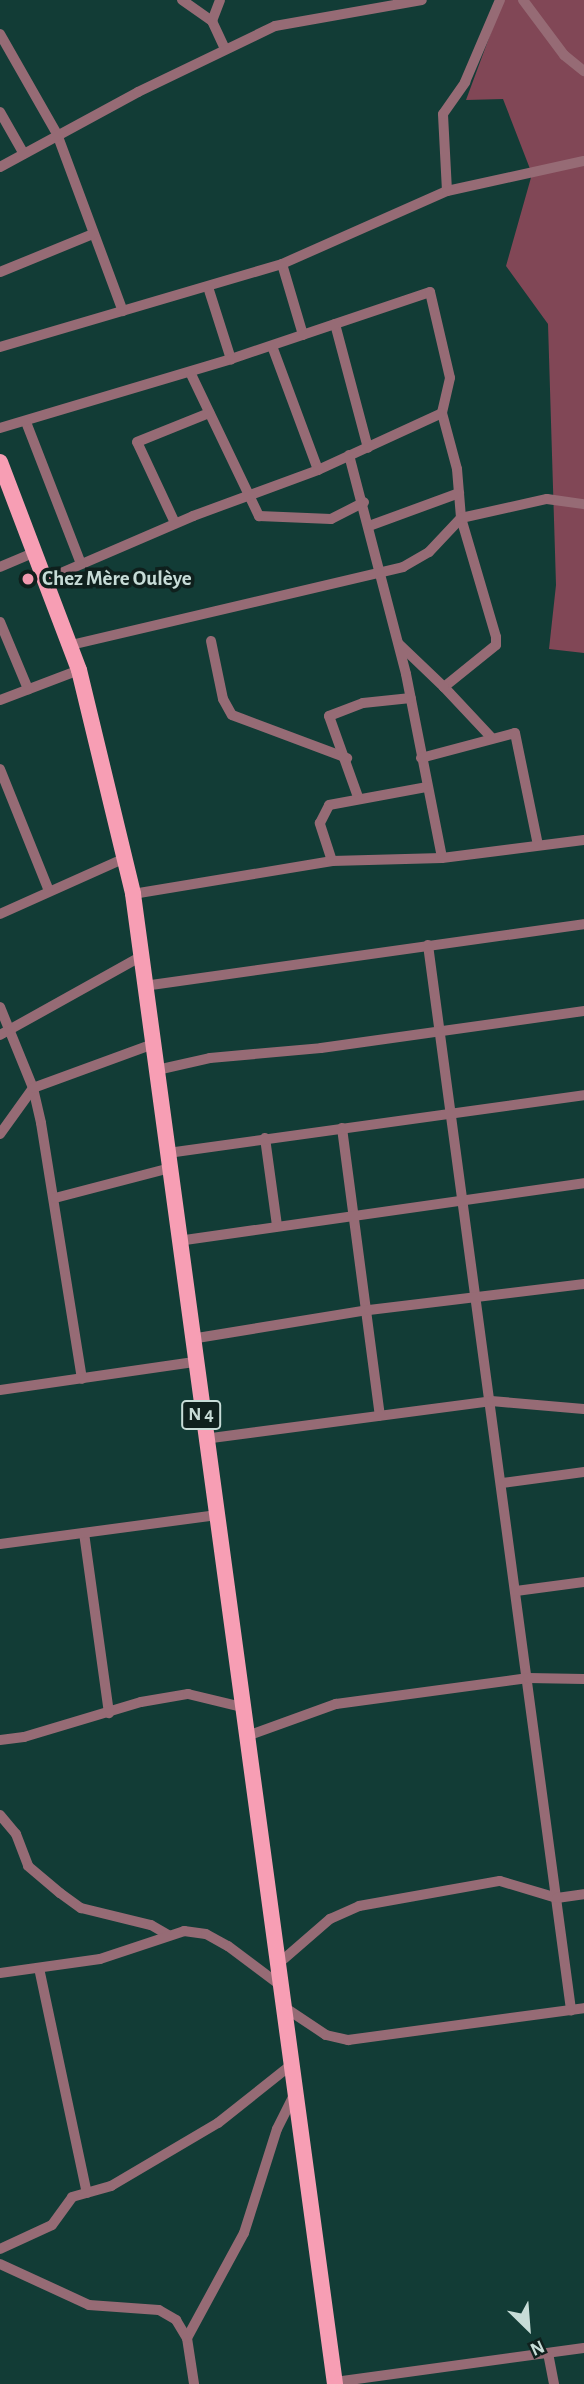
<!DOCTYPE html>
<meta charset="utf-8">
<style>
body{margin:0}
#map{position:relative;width:584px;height:2384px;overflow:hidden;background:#123c36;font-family:"Alegreya Sans",sans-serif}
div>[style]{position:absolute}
.green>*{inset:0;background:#814756}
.minor>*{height:10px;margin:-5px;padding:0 5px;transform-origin:5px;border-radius:5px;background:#966b75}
.primary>*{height:16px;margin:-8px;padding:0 8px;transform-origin:8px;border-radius:8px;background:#f79eb4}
.dots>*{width:19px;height:19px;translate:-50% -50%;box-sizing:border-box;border:4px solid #0f201d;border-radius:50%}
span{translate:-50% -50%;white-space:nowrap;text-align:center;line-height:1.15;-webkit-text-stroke:7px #0f201d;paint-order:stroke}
.shield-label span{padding:2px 5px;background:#0f201d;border:2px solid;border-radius:5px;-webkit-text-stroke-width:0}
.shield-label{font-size:19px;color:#c7dcd7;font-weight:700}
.poi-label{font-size:21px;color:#c7dcd7;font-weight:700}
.left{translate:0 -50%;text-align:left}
.north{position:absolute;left:493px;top:2293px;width:70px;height:70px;-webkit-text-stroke:5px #0f201d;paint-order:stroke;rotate:155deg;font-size:19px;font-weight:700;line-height:28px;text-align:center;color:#c7dcd7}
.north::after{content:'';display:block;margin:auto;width:24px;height:32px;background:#c7dcd7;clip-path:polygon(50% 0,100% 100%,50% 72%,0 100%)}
</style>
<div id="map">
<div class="green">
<i style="clip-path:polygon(503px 0,584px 0,584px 653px,549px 649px,556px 585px,548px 324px,506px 266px,532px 174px,503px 99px,466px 100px)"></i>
</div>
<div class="minor">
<i style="left:182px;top:0;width:37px;rotate:35deg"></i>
<i style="left:212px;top:21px;width:31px;rotate:65deg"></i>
<i style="left:523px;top:0;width:69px;rotate:53.3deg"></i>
<i style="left:564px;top:55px;width:26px;rotate:39deg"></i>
<i style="left:212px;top:21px;width:22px;rotate:-69deg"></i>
<i style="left:0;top:34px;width:115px;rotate:60.3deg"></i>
<i style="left:57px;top:134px;width:189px;rotate:69.6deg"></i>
<i style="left:0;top:112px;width:48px;rotate:60.3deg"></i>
<i style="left:0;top:167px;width:157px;rotate:-28.5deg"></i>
<i style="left:138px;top:92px;width:152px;rotate:-25.7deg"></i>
<i style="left:275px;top:26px;width:149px;rotate:-10deg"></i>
<i style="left:447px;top:191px;width:77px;rotate:-93deg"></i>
<i style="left:443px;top:114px;width:39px;rotate:-55deg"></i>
<i style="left:465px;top:82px;width:89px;rotate:-66.9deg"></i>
<i style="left:282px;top:264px;width:74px;rotate:73.5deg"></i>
<i style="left:0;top:272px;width:100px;rotate:-22.2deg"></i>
<i style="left:208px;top:287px;width:76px;rotate:72.3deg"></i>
<i style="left:335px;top:324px;width:128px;rotate:75.1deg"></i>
<i style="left:272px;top:346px;width:132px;rotate:69.6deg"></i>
<i style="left:0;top:347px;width:294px;rotate:-16.4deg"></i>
<i style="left:282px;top:264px;width:180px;rotate:-23.9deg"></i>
<i style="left:447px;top:191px;width:140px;rotate:-12.4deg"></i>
<i style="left:190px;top:372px;width:160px;rotate:64.4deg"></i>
<i style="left:259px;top:516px;width:72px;rotate:2.4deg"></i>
<i style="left:331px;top:519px;width:37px;rotate:-27deg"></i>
<i style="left:26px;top:422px;width:152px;rotate:68.8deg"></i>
<i style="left:0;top:428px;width:241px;rotate:-16.6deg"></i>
<i style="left:231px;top:359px;width:210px;rotate:-18.6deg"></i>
<i style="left:430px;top:292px;width:88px;rotate:76.9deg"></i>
<i style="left:450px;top:378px;width:36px;rotate:103deg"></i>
<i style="left:442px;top:413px;width:58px;rotate:75deg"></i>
<i style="left:457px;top:469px;width:49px;rotate:85.3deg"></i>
<i style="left:461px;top:518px;width:124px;rotate:73.6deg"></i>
<i style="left:496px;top:637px;width:8px;rotate:90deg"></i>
<i style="left:496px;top:645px;width:67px;rotate:141.1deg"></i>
<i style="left:444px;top:687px;width:69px;rotate:46.8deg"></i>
<i style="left:349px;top:455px;width:226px;rotate:75.4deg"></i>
<i style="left:406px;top:674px;width:187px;rotate:78.9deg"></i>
<i style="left:175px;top:523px;width:89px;rotate:-115.1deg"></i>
<i style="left:137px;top:442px;width:78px;rotate:-21.9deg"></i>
<i style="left:369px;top:526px;width:96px;rotate:-20.1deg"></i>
<i style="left:0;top:567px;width:39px;rotate:-23deg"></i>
<i style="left:47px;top:579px;width:159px;rotate:-23.3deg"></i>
<i style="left:193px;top:516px;width:133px;rotate:-20.2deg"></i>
<i style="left:318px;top:470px;width:136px;rotate:-24.7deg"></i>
<i style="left:0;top:622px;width:73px;rotate:67.3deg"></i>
<i style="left:211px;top:641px;width:59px;rotate:78.3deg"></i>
<i style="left:223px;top:699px;width:18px;rotate:61deg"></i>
<i style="left:232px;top:715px;width:123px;rotate:20.5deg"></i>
<i style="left:399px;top:644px;width:62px;rotate:43.7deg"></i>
<i style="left:71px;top:645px;width:341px;rotate:-13.2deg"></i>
<i style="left:403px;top:567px;width:30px;rotate:-30deg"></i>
<i style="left:429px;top:552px;width:47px;rotate:-46.7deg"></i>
<i style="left:461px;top:518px;width:88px;rotate:-12.5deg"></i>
<i style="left:547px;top:499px;width:37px;rotate:8deg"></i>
<i style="left:0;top:700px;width:85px;rotate:-20.8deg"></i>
<i style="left:421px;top:758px;width:97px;rotate:-14.9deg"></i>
<i style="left:515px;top:733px;width:114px;rotate:78.4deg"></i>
<i style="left:0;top:769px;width:131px;rotate:68.1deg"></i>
<i style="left:358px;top:797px;width:86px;rotate:-109.7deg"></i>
<i style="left:329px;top:716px;width:36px;rotate:-21deg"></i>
<i style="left:363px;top:703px;width:48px;rotate:-5.9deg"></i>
<i style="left:332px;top:861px;width:40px;rotate:-108deg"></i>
<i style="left:320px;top:823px;width:20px;rotate:-63deg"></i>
<i style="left:329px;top:805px;width:100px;rotate:-10.4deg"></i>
<i style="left:133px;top:894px;width:202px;rotate:-9.4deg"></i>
<i style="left:332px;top:861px;width:110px;rotate:-1.6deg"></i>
<i style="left:442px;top:858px;width:143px;rotate:-7.2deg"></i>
<i style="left:0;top:914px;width:137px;rotate:-24.1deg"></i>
<i style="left:428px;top:945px;width:1075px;rotate:82.35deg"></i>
<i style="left:144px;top:986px;width:444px;rotate:-8deg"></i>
<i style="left:0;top:1007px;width:87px;rotate:67.8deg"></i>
<i style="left:33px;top:1088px;width:36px;rotate:77deg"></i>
<i style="left:41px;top:1123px;width:259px;rotate:80.9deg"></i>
<i style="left:0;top:1035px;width:162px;rotate:-29.1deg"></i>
<i style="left:157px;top:1070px;width:54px;rotate:-12.8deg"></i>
<i style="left:210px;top:1058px;width:111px;rotate:-5.1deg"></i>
<i style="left:321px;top:1048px;width:266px;rotate:-8deg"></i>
<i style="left:342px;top:1128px;width:290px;rotate:82.5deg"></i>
<i style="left:0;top:1134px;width:57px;rotate:-54.3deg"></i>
<i style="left:33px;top:1088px;width:128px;rotate:-20.1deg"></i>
<i style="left:265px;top:1138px;width:89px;rotate:82.2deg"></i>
<i style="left:168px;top:1153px;width:420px;rotate:-7.9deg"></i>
<i style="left:55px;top:1198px;width:119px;rotate:-14.6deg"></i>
<i style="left:178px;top:1241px;width:410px;rotate:-8.1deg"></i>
<i style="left:191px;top:1339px;width:180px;rotate:-9.3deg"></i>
<i style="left:369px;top:1310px;width:217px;rotate:-6.9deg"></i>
<i style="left:0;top:1390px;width:196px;rotate:-8.2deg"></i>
<i style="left:204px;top:1439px;width:290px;rotate:-7.5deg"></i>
<i style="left:491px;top:1401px;width:93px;rotate:4.9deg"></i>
<i style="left:502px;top:1483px;width:83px;rotate:-7.6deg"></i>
<i style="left:84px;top:1533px;width:182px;rotate:82.1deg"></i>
<i style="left:0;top:1544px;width:219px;rotate:-7.6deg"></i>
<i style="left:516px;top:1591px;width:69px;rotate:-7.5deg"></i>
<i style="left:247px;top:1736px;width:95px;rotate:-19.8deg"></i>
<i style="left:336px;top:1704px;width:194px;rotate:-7.7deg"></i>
<i style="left:528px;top:1678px;width:56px;rotate:1deg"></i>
<i style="left:0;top:1740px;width:24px;rotate:-7deg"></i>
<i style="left:24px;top:1737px;width:122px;rotate:-16.7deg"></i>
<i style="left:141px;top:1702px;width:48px;rotate:-9.7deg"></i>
<i style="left:188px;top:1694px;width:56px;rotate:13.5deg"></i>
<i style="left:0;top:1815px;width:25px;rotate:50deg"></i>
<i style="left:16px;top:1834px;width:34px;rotate:69deg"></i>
<i style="left:28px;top:1866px;width:42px;rotate:40.2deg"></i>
<i style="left:60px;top:1893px;width:26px;rotate:36deg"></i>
<i style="left:81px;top:1908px;width:72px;rotate:13.7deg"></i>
<i style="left:151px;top:1925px;width:20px;rotate:30deg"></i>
<i style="left:278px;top:1964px;width:69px;rotate:-40.9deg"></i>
<i style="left:330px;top:1919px;width:32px;rotate:-24deg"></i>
<i style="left:359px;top:1906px;width:143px;rotate:-10.1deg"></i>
<i style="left:500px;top:1881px;width:59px;rotate:16.6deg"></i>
<i style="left:557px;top:1898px;width:27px;rotate:-8deg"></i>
<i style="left:39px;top:1968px;width:230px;rotate:78deg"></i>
<i style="left:0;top:1973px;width:101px;rotate:-8deg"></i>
<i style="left:100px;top:1959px;width:89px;rotate:-18.4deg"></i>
<i style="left:184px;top:1931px;width:22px;rotate:8deg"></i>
<i style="left:206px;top:1934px;width:25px;rotate:29deg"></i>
<i style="left:228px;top:1946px;width:65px;rotate:36.9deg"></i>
<i style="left:284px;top:2007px;width:50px;rotate:33.7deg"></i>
<i style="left:326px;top:2035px;width:23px;rotate:13deg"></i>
<i style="left:348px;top:2040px;width:238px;rotate:-7.7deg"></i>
<i style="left:0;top:2249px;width:57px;rotate:-24.8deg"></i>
<i style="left:52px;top:2225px;width:34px;rotate:-54deg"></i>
<i style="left:72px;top:2197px;width:41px;rotate:-15.8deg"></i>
<i style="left:111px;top:2186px;width:124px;rotate:-30.5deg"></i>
<i style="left:218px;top:2123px;width:93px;rotate:-38.5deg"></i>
<i style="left:0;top:2264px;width:98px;rotate:24.7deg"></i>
<i style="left:89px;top:2305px;width:70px;rotate:4.1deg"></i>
<i style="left:159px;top:2310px;width:20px;rotate:30deg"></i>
<i style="left:176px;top:2320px;width:21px;rotate:59deg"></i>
<i style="left:187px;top:2338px;width:47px;rotate:81.3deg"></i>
<i style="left:187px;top:2338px;width:119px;rotate:-61.5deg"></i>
<i style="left:244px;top:2233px;width:109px;rotate:-72.4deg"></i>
<i style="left:277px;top:2129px;width:40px;rotate:-63.4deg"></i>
<i style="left:548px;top:2353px;width:32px;rotate:79deg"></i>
<i style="left:335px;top:2382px;width:251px;rotate:-7.8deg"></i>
</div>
<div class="primary">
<i style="left:0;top:462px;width:222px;rotate:69.2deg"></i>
<i style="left:79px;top:670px;width:230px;rotate:76.4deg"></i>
<i style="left:133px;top:894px;width:1504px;rotate:82.28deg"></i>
</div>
<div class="dots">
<i style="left:28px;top:579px;background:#f29ab0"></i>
</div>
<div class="shield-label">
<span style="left:201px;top:1415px">N 4</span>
</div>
<div class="poi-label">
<span class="left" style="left:42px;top:579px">Chez Mère Oulèye</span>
</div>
<div class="north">N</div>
</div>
